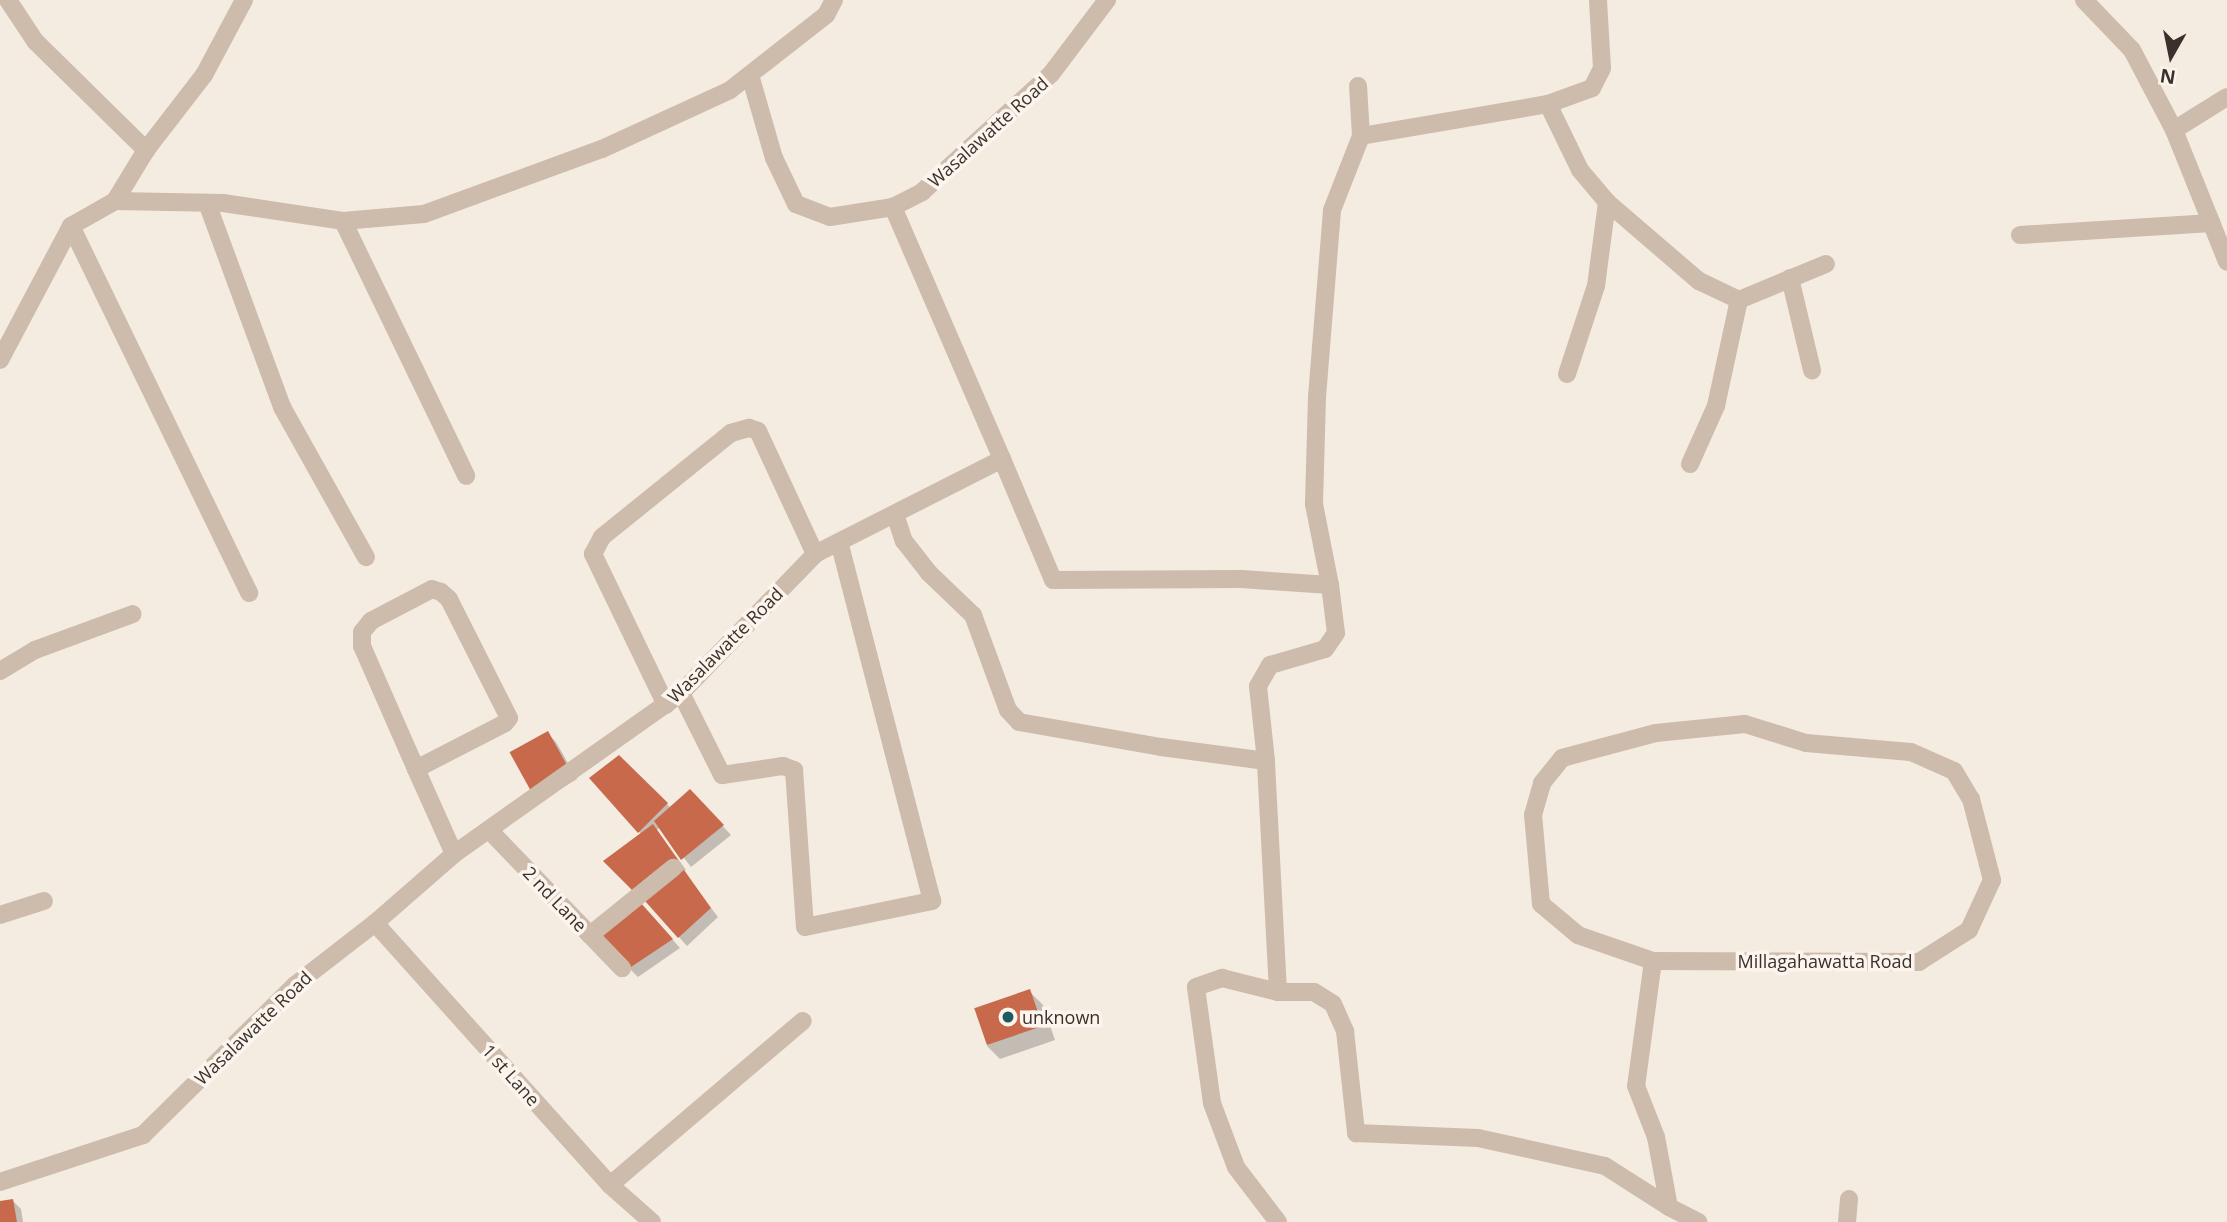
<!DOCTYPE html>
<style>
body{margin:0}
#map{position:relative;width:2227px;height:1222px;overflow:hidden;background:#f4ebe1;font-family:"Open Sans",sans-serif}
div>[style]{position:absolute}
.shadow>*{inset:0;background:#0003}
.building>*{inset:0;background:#c8694b;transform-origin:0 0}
.minor>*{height:18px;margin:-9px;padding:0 9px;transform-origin:9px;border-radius:9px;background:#cdbbac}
.dots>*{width:19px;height:19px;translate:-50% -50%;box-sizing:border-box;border:4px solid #fbf5ee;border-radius:50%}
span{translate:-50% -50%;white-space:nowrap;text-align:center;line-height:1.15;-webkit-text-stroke:7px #fbf5ee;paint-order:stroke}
.street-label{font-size:18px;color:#3b302b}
.poi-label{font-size:18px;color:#3b302b}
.left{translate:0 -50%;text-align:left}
.north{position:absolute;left:2136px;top:21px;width:70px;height:70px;-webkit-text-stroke:5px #fbf5ee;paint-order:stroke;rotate:189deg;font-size:19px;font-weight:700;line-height:28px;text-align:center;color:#3b302b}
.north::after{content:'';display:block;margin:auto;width:24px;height:32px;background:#3b302b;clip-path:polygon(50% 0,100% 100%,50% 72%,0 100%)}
</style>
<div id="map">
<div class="shadow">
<i style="clip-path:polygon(547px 733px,556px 742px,577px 779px,544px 799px)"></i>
<i style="clip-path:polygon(619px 757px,671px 808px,690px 791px,731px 835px,691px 867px,660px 827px,657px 830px,686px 870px,683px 872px,718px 917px,687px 946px,646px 900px,642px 835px,591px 779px)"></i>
<i style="clip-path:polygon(649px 913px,680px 948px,638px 977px,629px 968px)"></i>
<i style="clip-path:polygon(1029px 991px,1043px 1005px,1055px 1040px,1000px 1059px,987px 1046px)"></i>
<i style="clip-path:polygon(12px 1200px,21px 1209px,23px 1222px,0 1222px,0 1203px)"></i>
</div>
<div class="building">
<i style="left:548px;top:731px;width:45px;height:44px;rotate:61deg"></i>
<i style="clip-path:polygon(619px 755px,668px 803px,638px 833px,589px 778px)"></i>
<i style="clip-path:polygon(690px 789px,724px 825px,681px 860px,654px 821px)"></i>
<i style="clip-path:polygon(653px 824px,678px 860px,635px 893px,603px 861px)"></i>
<i style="clip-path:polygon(684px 870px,711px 908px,678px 938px,645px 901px)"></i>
<i style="clip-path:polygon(640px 902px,673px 939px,628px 969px,600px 935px)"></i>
<i style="left:1030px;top:989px;width:39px;height:59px;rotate:71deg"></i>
<i style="clip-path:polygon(13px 1199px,17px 1222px,0 1222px,0 1201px)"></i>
</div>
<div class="minor">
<i style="left:8px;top:0;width:49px;rotate:56.6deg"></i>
<i style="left:35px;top:41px;width:156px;rotate:44.5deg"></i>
<i style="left:2084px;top:0;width:69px;rotate:46.2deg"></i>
<i style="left:2132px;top:50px;width:90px;rotate:62.3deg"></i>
<i style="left:2174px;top:130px;width:142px;rotate:68.1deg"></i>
<i style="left:750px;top:75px;width:86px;rotate:73.9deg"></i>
<i style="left:774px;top:158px;width:51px;rotate:64.4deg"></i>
<i style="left:796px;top:204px;width:36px;rotate:21deg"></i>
<i style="left:830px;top:217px;width:64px;rotate:-9deg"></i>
<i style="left:1548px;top:104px;width:73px;rotate:64.1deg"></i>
<i style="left:1580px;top:170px;width:42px;rotate:49.8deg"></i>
<i style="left:1607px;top:202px;width:121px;rotate:40.7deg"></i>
<i style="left:1699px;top:281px;width:44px;rotate:25.4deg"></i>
<i style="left:1739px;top:300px;width:94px;rotate:-22.5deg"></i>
<i style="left:2174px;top:130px;width:62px;rotate:-31.9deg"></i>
<i style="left:1361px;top:136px;width:190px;rotate:-9.7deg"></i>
<i style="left:1548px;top:104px;width:47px;rotate:-20deg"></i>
<i style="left:1592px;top:88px;width:22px;rotate:-63deg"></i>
<i style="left:1602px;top:68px;width:68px;rotate:-93.4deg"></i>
<i style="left:115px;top:201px;width:60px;rotate:-58.7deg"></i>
<i style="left:146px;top:150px;width:95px;rotate:-52.3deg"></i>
<i style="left:204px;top:75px;width:85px;rotate:-61.9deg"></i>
<i style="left:207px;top:203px;width:217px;rotate:69.8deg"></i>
<i style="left:282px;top:407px;width:172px;rotate:60.8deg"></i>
<i style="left:343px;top:221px;width:283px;rotate:64.2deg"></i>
<i style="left:71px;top:226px;width:408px;rotate:64.1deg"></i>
<i style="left:2020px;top:235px;width:192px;rotate:-3.6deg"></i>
<i style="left:1790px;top:278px;width:95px;rotate:76.6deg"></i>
<i style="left:0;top:360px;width:152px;rotate:-62.1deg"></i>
<i style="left:71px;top:226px;width:51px;rotate:-29.6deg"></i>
<i style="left:115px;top:201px;width:108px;rotate:1.1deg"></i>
<i style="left:223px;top:203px;width:121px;rotate:8.5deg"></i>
<i style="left:343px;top:221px;width:81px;rotate:-4.9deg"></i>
<i style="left:424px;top:214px;width:189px;rotate:-20.1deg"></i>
<i style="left:602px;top:149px;width:141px;rotate:-24.7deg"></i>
<i style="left:730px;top:90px;width:122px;rotate:-38deg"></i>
<i style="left:826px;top:15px;width:17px;rotate:-62deg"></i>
<i style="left:1567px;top:374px;width:93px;rotate:-71.8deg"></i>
<i style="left:1596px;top:286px;width:85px;rotate:-82.5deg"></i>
<i style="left:1002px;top:459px;width:131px;rotate:67.1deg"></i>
<i style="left:1053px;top:580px;width:188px;rotate:-0.3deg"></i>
<i style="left:1241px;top:579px;width:89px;rotate:3.9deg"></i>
<i style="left:1330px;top:585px;width:83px;rotate:-101.2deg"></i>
<i style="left:1314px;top:504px;width:107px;rotate:-88.4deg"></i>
<i style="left:1317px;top:397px;width:188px;rotate:-85.4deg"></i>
<i style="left:1332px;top:210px;width:79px;rotate:-68.6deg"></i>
<i style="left:1361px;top:136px;width:50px;rotate:-93.4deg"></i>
<i style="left:1690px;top:464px;width:64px;rotate:-65.9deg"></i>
<i style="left:1716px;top:406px;width:108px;rotate:-77.8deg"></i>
<i style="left:895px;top:514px;width:28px;rotate:72deg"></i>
<i style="left:904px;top:541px;width:41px;rotate:52deg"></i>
<i style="left:929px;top:573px;width:61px;rotate:43.7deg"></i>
<i style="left:973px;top:615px;width:101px;rotate:69.8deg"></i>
<i style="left:1008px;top:710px;width:16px;rotate:47deg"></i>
<i style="left:1019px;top:722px;width:144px;rotate:10deg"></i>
<i style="left:1161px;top:747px;width:106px;rotate:7.6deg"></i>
<i style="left:0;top:671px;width:41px;rotate:-31deg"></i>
<i style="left:35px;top:650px;width:104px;rotate:-20.2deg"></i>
<i style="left:681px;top:693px;width:92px;rotate:63.4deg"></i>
<i style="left:722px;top:775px;width:62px;rotate:-8.4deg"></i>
<i style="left:783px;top:766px;width:12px;rotate:20deg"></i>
<i style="left:794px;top:770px;width:157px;rotate:86deg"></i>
<i style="left:805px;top:927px;width:130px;rotate:-11.6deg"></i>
<i style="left:932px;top:901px;width:369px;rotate:-104.5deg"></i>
<i style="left:666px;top:705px;width:168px;rotate:-115.8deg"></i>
<i style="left:593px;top:554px;width:19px;rotate:-62deg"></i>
<i style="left:602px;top:537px;width:166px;rotate:-38.9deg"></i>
<i style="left:731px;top:433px;width:19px;rotate:-16deg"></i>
<i style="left:749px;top:428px;width:9px;rotate:18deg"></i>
<i style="left:758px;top:431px;width:136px;rotate:65.1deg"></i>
<i style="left:1745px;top:724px;width:64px;rotate:17.3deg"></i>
<i style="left:1806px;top:743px;width:105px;rotate:4.9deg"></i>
<i style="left:1911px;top:752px;width:47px;rotate:23.8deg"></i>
<i style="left:1954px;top:771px;width:33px;rotate:59deg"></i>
<i style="left:1971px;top:799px;width:84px;rotate:75.5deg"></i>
<i style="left:1992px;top:880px;width:55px;rotate:114.7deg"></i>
<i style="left:1969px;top:930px;width:59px;rotate:147.4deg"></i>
<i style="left:1919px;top:962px;width:266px;rotate:-179.8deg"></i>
<i style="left:1653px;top:961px;width:79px;rotate:-160.9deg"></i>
<i style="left:1578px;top:935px;width:48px;rotate:-140deg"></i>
<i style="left:1541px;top:904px;width:89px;rotate:-95.1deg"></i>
<i style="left:1533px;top:815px;width:33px;rotate:-74deg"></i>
<i style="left:1542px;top:783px;width:32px;rotate:-51deg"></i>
<i style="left:1562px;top:758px;width:97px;rotate:-14.9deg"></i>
<i style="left:1656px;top:733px;width:89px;rotate:-5.8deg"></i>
<i style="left:416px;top:769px;width:100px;rotate:-27.3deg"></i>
<i style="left:505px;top:723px;width:6px;rotate:-51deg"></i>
<i style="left:509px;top:718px;width:133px;rotate:-116.8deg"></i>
<i style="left:449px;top:599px;width:11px;rotate:-139deg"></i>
<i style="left:441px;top:592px;width:9px;rotate:-162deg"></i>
<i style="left:432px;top:589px;width:69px;rotate:152.3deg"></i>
<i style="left:371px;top:621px;width:14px;rotate:129deg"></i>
<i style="left:362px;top:632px;width:14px;rotate:90deg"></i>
<i style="left:362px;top:646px;width:134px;rotate:66.3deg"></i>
<i style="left:416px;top:769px;width:93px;rotate:65.9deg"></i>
<i style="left:489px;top:830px;width:192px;rotate:46.1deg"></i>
<i style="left:0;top:915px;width:46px;rotate:-17.7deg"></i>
<i style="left:375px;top:923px;width:352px;rotate:48.1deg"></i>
<i style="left:610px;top:1185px;width:56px;rotate:41.4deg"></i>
<i style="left:590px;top:935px;width:107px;rotate:-38.9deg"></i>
<i style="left:1653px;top:961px;width:126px;rotate:97.7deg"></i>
<i style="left:1636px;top:1086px;width:55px;rotate:68.6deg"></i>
<i style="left:1656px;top:1137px;width:71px;rotate:79.5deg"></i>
<i style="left:1669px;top:1207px;width:33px;rotate:27deg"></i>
<i style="left:1278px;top:992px;width:36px"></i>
<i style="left:1314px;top:992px;width:22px;rotate:32deg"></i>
<i style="left:1333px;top:1004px;width:30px;rotate:66deg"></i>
<i style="left:1345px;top:1031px;width:103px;rotate:83.8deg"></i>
<i style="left:1356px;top:1133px;width:122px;rotate:2.3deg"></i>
<i style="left:1478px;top:1138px;width:130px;rotate:12.4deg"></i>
<i style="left:1605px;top:1166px;width:76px;rotate:32.6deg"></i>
<i style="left:0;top:1182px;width:151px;rotate:-18.2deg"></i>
<i style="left:143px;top:1135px;width:214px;rotate:-44.6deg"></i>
<i style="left:295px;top:985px;width:101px;rotate:-37.8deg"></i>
<i style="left:375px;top:923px;width:105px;rotate:-41.1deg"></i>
<i style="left:454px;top:854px;width:278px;rotate:-35.3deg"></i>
<i style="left:681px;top:693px;width:193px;rotate:-46deg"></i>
<i style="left:815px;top:554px;width:210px;rotate:-26.9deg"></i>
<i style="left:1002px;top:459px;width:275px;rotate:-113.4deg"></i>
<i style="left:893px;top:207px;width:33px;rotate:-27deg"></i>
<i style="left:922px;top:192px;width:175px;rotate:-42.5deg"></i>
<i style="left:1051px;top:74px;width:93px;rotate:-52.9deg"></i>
<i style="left:610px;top:1185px;width:253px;rotate:-40.4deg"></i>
<i style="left:1278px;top:1222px;width:69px;rotate:-127.4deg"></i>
<i style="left:1236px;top:1167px;width:68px;rotate:-110.6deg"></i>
<i style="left:1212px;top:1103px;width:117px;rotate:-97.9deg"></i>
<i style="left:1196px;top:987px;width:28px;rotate:-19deg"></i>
<i style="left:1222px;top:978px;width:58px;rotate:14deg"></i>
<i style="left:1278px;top:992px;width:231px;rotate:-93deg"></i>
<i style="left:1266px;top:761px;width:75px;rotate:-96.1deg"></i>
<i style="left:1258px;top:686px;width:24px;rotate:-60deg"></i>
<i style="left:1270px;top:665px;width:57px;rotate:-16.2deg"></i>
<i style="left:1325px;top:649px;width:19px;rotate:-55deg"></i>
<i style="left:1336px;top:633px;width:48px;rotate:-97.1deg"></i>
<i style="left:1847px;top:1222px;width:23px;rotate:-85deg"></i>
</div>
<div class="dots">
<i style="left:1008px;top:1017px;background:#1f5a5e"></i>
</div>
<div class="street-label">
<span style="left:988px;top:132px;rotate:-42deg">Wasalawatte Road</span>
<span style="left:725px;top:645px;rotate:-45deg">Wasalawatte Road</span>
<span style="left:555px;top:899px;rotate:46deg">2 nd Lane</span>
<span style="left:1825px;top:961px">Millagahawatta Road</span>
<span style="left:253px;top:1028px;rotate:-44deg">Wasalawatte Road</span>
<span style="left:511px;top:1075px;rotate:48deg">1 st Lane</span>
</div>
<div class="poi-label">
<span class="left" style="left:1022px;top:1017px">unknown</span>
</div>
<div class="north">N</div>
</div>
